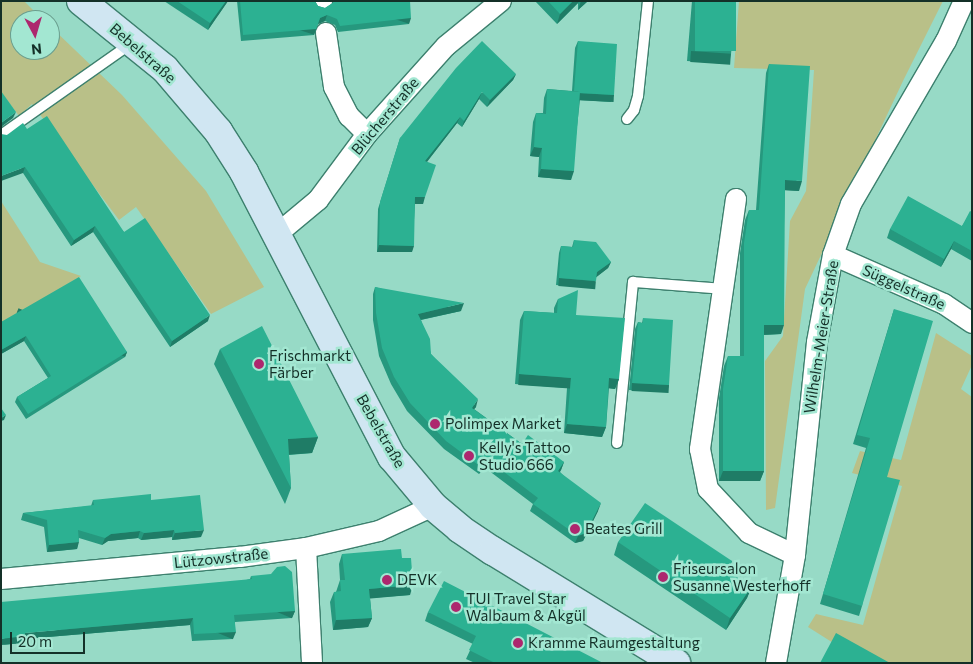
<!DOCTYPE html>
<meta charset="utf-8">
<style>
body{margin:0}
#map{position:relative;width:973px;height:664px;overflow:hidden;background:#97dac6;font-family:Commissioner,sans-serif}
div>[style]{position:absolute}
.green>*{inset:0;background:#b9c088}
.roads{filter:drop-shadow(1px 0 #3d806e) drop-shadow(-1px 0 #3d806e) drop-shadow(0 1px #3d806e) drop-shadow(0 -1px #3d806e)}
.service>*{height:10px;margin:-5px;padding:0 5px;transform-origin:5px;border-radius:5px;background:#fff}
.minor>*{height:20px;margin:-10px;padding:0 10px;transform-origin:10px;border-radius:10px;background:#fff}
.secondary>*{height:28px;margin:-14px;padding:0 14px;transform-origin:14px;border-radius:14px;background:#d0e6f2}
.wall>*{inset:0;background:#26987e}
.shaded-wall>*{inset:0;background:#1f7c66;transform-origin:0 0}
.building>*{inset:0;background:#2cb192;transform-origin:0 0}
.dots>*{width:14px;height:14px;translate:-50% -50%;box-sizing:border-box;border:2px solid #a3e7d2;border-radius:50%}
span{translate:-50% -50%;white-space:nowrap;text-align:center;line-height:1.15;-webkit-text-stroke:5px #a3e7d2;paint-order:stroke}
.street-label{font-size:15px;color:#143028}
.poi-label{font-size:15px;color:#143028}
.left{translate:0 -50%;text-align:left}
.frame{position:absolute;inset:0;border:2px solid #143028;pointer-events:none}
.north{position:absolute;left:10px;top:10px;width:50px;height:50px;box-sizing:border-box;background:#a3e7d2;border:1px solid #6a9e8e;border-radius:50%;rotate:174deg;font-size:14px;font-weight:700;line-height:20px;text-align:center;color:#143028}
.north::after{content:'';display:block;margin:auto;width:18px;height:22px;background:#ad276e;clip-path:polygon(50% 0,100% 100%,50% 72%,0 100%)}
.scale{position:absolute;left:10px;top:632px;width:75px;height:22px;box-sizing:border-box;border:2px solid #143028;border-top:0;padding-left:6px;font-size:15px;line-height:18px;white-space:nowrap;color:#143028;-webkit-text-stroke:4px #a3e7d2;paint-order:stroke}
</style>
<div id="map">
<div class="green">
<i style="clip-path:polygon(1px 1px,24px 1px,43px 20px,20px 20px,20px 50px,50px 50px,50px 26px,122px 95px,206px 191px,264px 287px,211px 314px,136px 207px,119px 220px,32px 104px,19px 116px,1px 92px)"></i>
<i style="clip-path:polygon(739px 1px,943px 1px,903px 81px,805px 289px,775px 508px,766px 510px,765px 361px,783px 336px,790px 221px,806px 191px,814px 70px,734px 68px)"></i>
<i style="clip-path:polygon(1px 201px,40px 262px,81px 276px,1px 324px)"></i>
<i style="clip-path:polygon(936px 333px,972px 356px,972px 365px,961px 389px,972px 397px,972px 663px,865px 663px,808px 627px,816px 614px,863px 625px,902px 486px,852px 473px,860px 451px,901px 460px)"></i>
</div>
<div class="roads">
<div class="service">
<i style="left:627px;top:119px;width:11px;rotate:-52deg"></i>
<i style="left:634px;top:110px;width:15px;rotate:-74deg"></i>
<i style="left:638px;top:96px;width:96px;rotate:-84deg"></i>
<i style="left:1px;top:135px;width:160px;rotate:-35.1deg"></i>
<i style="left:617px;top:443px;width:162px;rotate:-84.3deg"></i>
<i style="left:633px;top:282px;width:90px;rotate:4.4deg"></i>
</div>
<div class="minor">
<i style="left:322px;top:1px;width:1px;rotate:90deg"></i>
<i style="left:326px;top:33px;width:55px;rotate:81.6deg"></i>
<i style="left:334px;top:87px;width:33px;rotate:63deg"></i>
<i style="left:349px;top:116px;width:25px;rotate:45deg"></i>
<i style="left:736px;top:199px;width:253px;rotate:98.2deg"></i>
<i style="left:700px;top:449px;width:41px;rotate:78.7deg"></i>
<i style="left:708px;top:489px;width:60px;rotate:47deg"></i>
<i style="left:749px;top:533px;width:51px;rotate:25.6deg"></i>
<i style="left:276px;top:235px;width:55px;rotate:-39.8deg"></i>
<i style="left:318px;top:200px;width:82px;rotate:-53.4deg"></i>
<i style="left:367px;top:134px;width:118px;rotate:-48.1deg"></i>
<i style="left:446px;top:46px;width:71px;rotate:-39.3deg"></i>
<i style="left:833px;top:255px;width:121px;rotate:23.8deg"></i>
<i style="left:944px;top:304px;width:34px;rotate:34deg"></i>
<i style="left:306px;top:548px;width:115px;rotate:87deg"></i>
<i style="left:1px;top:579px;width:240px;rotate:-5.3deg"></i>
<i style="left:240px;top:557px;width:67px;rotate:-7.8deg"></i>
<i style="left:306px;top:548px;width:75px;rotate:-13.1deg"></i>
<i style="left:379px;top:531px;width:60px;rotate:-24.8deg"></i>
<i style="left:776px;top:663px;width:110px;rotate:-80deg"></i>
<i style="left:795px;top:555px;width:214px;rotate:-84.1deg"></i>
<i style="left:817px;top:342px;width:88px;rotate:-79.6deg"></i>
<i style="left:833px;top:255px;width:54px;rotate:-70.6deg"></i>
<i style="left:851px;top:204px;width:189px;rotate:-59.8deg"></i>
<i style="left:946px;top:41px;width:44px;rotate:-65.8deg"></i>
</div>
<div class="secondary">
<i style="left:81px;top:1px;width:108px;rotate:39deg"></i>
<i style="left:165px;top:69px;width:82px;rotate:49.5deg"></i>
<i style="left:218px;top:131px;width:49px;rotate:57.6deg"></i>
<i style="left:244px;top:172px;width:321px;rotate:62.6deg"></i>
<i style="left:392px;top:457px;width:64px;rotate:50.1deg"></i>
<i style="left:433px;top:506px;width:35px;rotate:40deg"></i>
<i style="left:460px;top:529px;width:40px;rotate:34deg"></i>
<i style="left:493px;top:551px;width:215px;rotate:31.5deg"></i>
</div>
</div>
<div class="wall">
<i style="clip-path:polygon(164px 1px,228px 1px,208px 30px)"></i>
<i style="clip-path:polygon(237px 1px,315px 1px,318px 6px,325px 8px,333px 3px,334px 1px,410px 1px,409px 24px,338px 32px,335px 25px,325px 21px,318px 24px,314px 35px,241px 41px)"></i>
<i style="clip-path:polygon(535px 1px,588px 1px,578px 10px,578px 3px,557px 24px)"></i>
<i style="clip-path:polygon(692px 1px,736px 1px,731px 54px,728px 64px,687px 61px)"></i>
<i style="clip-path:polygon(578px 41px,614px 95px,611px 102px,580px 100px,571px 180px,538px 177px,539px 157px,530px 156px,533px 122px,536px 113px,543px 113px,544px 98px,547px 89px,572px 91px,575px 48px)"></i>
<i style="clip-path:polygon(769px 64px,799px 191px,785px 190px,781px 334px,764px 335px,764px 471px,760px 481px,719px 481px,719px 398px,724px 366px,728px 356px,740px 356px,740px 253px,745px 220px,749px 210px,756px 210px,766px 73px)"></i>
<i style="clip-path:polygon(516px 74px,513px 80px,487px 107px,479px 99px,462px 127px,457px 123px,427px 162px,423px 204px,415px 204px,412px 252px,377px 252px,378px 209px,400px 138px)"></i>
<i style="clip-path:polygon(27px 129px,124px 232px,208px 321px,170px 347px,93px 232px,71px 246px,23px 173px,7px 135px)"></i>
<i style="clip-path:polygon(972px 212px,972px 261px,951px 249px,941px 267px,887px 238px,890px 229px,962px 226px)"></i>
<i style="clip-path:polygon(574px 240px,611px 262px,608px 268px,596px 277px,593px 288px,556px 285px,559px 253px,561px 246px,572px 247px)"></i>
<i style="clip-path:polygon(375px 287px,461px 311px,421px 320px,431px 354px,476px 407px,474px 409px,522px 444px,564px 462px,561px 470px,560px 472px,598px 511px,583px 541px,575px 543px,530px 511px,533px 504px,484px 467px,479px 474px,444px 449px,407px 411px,391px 384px,379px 356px,373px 320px,373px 294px)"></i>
<i style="clip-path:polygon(558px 299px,576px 315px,619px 379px,615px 389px,609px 388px,606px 427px,602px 437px,564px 433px,567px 388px,515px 384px,520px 320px,524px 311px,554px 313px,554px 308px)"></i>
<i style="clip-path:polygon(894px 309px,887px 477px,862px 606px,859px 616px,820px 604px,866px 448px,853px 444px)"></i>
<i style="clip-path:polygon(643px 318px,669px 385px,667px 392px,629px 390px,635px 329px,638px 322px,642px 323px)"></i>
<i style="clip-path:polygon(1px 322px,127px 352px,125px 357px,26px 419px,15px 402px,17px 397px,48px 378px,24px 341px,1px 354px)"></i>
<i style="clip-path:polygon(220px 349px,318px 437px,312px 453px,289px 455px,291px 488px,285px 504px,214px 364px)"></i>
<i style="clip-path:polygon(93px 500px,151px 500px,201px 537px,172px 540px,172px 537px,141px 540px,138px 538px,108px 541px,102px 545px,79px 538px,77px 549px,47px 552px,44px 527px,21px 520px,23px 513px,91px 506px)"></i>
<i style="clip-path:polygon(618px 542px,732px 561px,728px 572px,752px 586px,747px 598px,726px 630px,614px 555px)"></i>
<i style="clip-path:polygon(342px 554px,402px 558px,410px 595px,370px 598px,372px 618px,368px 627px,333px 630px,330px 602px,334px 592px,336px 592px,340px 580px,339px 564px)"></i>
<i style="clip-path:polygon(251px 576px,295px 611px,292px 618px,235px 622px,233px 639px,192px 641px,190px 625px,24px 639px,23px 643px,1px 645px,250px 579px)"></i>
<i style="clip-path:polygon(428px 612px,603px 663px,475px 663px,466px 659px,473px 644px,425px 621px)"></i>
</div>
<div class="shaded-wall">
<i style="clip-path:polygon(226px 1px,228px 1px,208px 30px,210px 23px)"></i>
<i style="clip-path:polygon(573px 1px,579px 1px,578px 3px,557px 24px,560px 14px)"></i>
<i style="clip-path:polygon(581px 1px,588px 1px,578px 10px)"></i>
<i style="clip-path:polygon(327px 15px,325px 21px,318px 24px,320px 18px)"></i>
<i style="left:411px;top:18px;width:6px;height:71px;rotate:108deg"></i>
<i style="left:316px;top:29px;width:6px;height:73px;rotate:108deg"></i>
<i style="left:691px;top:51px;width:40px;height:11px;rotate:4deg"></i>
<i style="clip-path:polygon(516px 74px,513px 80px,487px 107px,490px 100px)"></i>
<i style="clip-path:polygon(482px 92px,479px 99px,462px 127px,464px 121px)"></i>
<i style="left:574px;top:93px;width:40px;height:7px;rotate:3deg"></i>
<i style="clip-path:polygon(16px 112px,13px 118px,1px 127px,1px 123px)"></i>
<i style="clip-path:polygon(460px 117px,457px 123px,422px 168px,425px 161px)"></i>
<i style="clip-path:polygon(534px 147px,542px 148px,539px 157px,530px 156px)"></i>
<i style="clip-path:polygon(25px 167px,23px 173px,1px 181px,1px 176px)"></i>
<i style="clip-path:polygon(541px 169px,574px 171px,571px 180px,538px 177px)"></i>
<i style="clip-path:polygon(785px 180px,802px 181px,799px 191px,781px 190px)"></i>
<i style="clip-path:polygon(415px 197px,425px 197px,423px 204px,413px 204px)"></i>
<i style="clip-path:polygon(95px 226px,93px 232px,71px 246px,74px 240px)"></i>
<i style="clip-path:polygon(954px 241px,951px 249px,941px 267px,944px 259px)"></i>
<i style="clip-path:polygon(379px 245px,414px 246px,412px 252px,377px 252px)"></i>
<i style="clip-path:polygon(611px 262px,608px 268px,594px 279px,597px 272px)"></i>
<i style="left:559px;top:278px;width:37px;height:8px;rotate:5deg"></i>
<i style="clip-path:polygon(464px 303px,461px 311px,415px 321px,418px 314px)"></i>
<i style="clip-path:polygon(210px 315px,208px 321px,170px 347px,172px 341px)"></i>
<i style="clip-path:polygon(764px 325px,784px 325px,781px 334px,760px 335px)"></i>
<i style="clip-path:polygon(26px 336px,24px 341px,1px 354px,1px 350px)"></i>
<i style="left:127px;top:352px;width:5px;height:117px;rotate:112deg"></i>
<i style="left:519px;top:374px;width:52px;height:11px;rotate:4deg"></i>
<i style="clip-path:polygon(609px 378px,619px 379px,615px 389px,606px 388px)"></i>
<i style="left:632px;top:383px;width:37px;height:8px;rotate:3deg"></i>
<i style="clip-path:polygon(478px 399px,476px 407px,469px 415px,472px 408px)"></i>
<i style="clip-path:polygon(6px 415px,4px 420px,1px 421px,1px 418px)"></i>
<i style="clip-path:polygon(567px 424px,606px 427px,602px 437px,564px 433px)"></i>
<i style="clip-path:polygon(318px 437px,312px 453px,282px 455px,288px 439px)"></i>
<i style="clip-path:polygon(487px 459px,484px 467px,479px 474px,481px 467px)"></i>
<i style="clip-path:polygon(564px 462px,561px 470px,555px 478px,558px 471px)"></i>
<i style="clip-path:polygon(723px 471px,764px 471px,760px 481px,719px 481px)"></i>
<i style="clip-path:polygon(601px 503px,598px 511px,583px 541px,575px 543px,578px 536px)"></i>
<i style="clip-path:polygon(174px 530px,172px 537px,141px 540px,144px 533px)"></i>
<i style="clip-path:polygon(204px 530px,201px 537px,172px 540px,175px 533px)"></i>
<i style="clip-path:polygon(140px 531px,138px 538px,108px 541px,102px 545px,105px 538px,111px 534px)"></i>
<i style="clip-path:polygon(79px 542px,77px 549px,47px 552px,49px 545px)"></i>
<i style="clip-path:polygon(413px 585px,410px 595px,365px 599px,369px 589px)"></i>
<i style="clip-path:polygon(752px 586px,747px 598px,726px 630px,730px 618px)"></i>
<i style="left:295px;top:611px;width:8px;height:61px;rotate:113deg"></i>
<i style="clip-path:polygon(193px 618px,190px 625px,24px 639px,23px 643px,1px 645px,1px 639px,25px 633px)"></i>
<i style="clip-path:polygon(372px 618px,368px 627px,333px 630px,336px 620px)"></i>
<i style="left:236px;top:632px;width:8px;height:42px;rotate:113deg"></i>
</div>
<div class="building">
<i style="clip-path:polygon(177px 1px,226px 1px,210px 23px)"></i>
<i style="clip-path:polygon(240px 1px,315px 1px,318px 6px,325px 8px,334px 2px,334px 1px,410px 1px,411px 18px,340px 26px,337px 19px,327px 15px,320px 18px,316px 29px,243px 35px)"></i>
<i style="clip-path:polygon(548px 1px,573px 1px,560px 14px)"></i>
<i style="left:695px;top:1px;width:41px;height:50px"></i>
<i style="clip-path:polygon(482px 41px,516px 74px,490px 100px,482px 92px,464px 121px,460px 117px,425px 161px,436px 165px,425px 197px,415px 197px,414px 246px,379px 245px,380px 202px,400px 138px,456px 68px)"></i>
<i style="clip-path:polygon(578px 41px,617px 44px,614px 95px,580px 93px,580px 92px,574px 91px)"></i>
<i style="clip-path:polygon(769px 64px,810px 66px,802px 181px,785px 180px,784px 325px,764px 325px,764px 471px,723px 471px,723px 389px,728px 356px,744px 356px,744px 243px,749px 210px,759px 210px)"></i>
<i style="clip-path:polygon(547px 89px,580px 92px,574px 171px,541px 169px,542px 148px,534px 147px,536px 113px,546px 114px)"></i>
<i style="clip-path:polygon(1px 91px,16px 112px,1px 123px)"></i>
<i style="clip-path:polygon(47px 116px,124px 232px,145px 218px,210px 315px,172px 341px,95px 226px,74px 240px,25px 167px,1px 176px,1px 134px,7px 135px,23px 123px,27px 129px)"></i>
<i style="clip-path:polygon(908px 196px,962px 226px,970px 211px,972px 212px,972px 251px,954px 241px,944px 259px,890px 229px)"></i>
<i style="clip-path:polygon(574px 240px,596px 242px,611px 262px,597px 272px,596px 281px,559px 278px,561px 246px,573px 247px)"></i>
<i style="clip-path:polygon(79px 277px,127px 352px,28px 414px,17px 397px,51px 376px,26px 336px,1px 350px,1px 322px)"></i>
<i style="clip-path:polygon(375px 287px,464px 303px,418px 314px,430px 339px,431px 354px,478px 399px,472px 408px,522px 444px,528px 435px,564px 462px,558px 471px,601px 503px,586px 533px,578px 536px,533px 504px,538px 498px,487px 459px,481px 467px,446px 441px,410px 403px,394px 377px,382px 348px,376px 313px)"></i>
<i style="clip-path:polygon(578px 290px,576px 315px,625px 318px,619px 379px,609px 378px,606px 427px,567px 424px,571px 378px,519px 374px,524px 311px,557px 313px,558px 299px)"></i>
<i style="clip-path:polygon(894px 309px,933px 321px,887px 477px,900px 480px,862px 606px,823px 594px,870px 438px,857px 435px)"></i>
<i style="clip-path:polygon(643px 318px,673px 320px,669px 385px,632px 383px,638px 322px,643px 323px)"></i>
<i style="clip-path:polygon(262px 326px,318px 437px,288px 439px,291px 488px,220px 349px)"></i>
<i style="clip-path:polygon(1px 408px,6px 415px,1px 418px)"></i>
<i style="clip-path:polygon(151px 494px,151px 500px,200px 495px,204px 530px,175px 533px,174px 530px,144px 533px,140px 531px,111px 534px,105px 538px,78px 530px,79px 542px,49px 545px,47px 520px,23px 513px,94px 505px,93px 500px)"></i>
<i style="clip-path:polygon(645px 503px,732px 561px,727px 572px,752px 586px,730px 618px,618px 542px)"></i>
<i style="clip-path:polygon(401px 549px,402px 558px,411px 558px,413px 585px,369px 589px,372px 618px,336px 620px,334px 592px,341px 591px,340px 580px,345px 580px,342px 554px)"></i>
<i style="clip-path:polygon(285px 566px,292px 572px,295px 611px,234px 615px,236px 632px,194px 634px,193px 618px,25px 633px,25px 636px,1px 639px,1px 602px,252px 579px,251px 576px,271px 574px,277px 567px)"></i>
<i style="clip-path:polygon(444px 581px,603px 663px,495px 663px,469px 650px,476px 636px,428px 612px)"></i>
<i style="clip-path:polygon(836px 633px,890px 663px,820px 663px)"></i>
</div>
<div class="dots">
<i style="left:259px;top:364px;background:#ad276e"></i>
<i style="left:435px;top:424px;background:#ad276e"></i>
<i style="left:469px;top:456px;background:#ad276e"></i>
<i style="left:575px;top:529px;background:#ad276e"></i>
<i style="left:663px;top:577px;background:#ad276e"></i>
<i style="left:387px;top:580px;background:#ad276e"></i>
<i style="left:456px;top:607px;background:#ad276e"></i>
<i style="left:518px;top:643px;background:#ad276e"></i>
</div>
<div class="street-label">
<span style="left:143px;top:53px;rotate:41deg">Bebelstraße</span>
<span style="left:385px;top:116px;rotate:-50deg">Blücherstraße</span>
<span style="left:904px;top:287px;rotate:24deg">Süggelstraße</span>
<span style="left:821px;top:337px;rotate:-81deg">Wilhelm-Meier-Straße</span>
<span style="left:381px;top:431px;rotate:60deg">Bebelstraße</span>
<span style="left:221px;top:558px;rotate:-6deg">Lützowstraße</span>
</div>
<div class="poi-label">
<span class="left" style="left:269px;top:364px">Frischmarkt<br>Färber</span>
<span class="left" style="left:445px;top:424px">Polimpex Market</span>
<span class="left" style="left:479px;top:456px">Kelly's Tattoo<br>Studio 666</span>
<span class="left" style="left:585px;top:529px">Beates Grill</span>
<span class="left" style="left:673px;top:577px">Friseursalon<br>Susanne Westerhoff</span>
<span class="left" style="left:397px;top:580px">DEVK</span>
<span class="left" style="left:466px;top:607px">TUI Travel Star<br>Walbaum &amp; Akgül</span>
<span class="left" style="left:528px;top:643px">Kramme Raumgestaltung</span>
</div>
<div class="frame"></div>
<div class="north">N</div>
<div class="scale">20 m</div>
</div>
